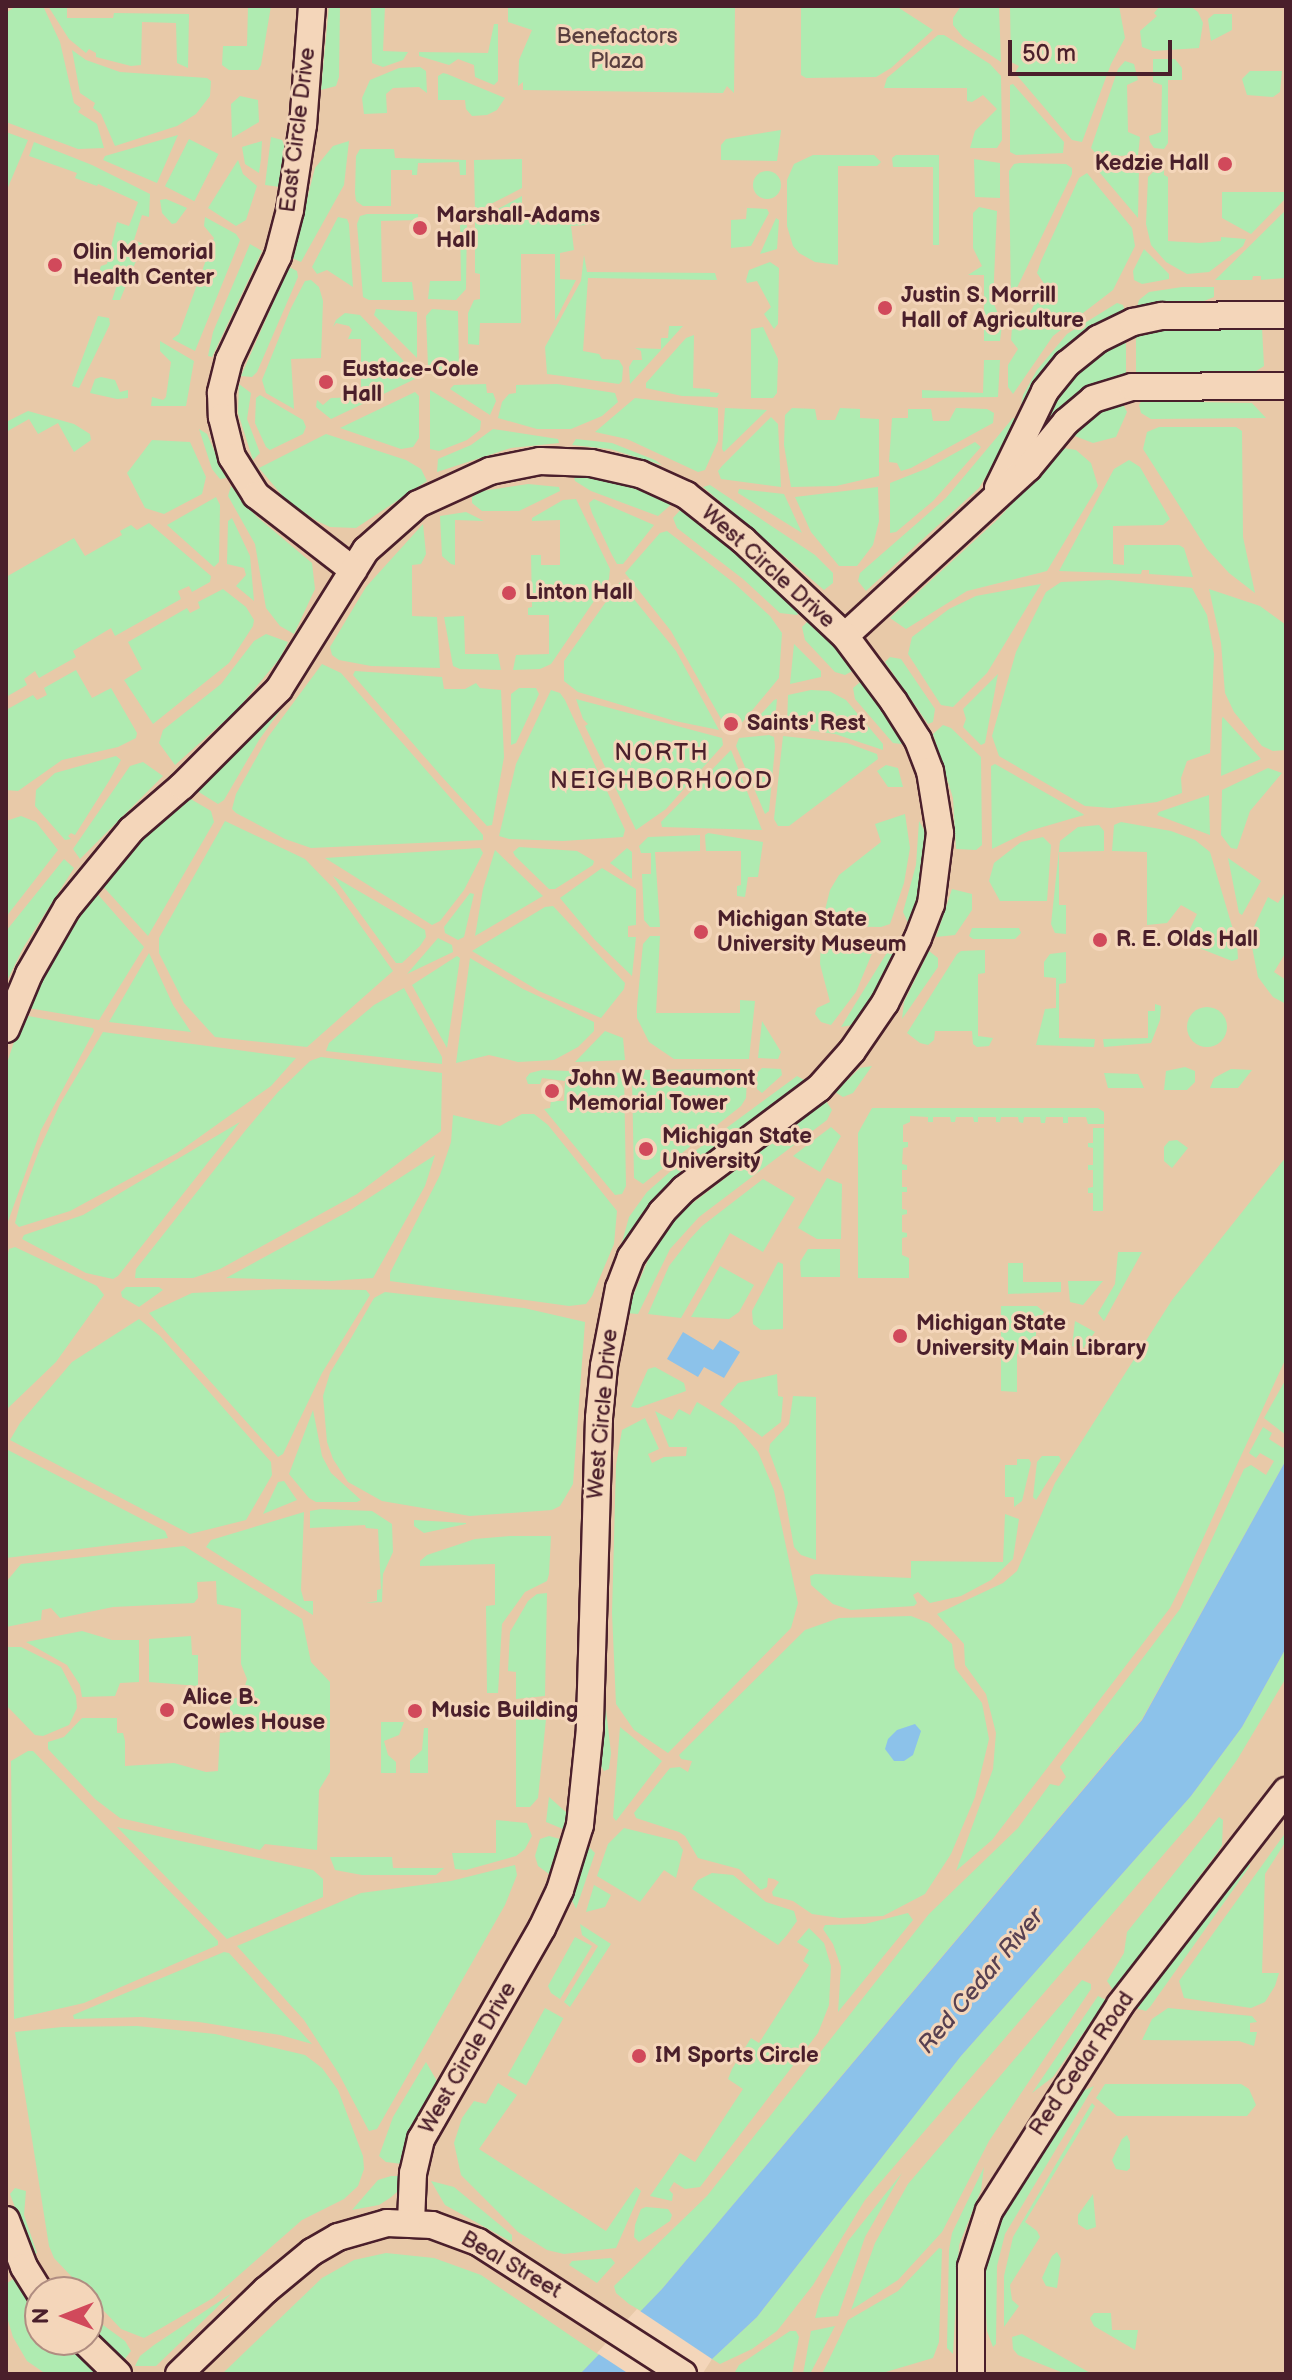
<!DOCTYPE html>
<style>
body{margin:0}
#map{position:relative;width:1292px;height:2380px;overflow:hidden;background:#f4d6ba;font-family:"Balsamiq Sans",sans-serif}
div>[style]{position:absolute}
.built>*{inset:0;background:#e8c9a8}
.green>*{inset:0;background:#afebb1;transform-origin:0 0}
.round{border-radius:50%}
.water>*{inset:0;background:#8cc2ea}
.pier>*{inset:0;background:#f4d6ba}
.roads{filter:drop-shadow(2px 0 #4a1f2b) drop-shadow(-2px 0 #4a1f2b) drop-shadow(0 2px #4a1f2b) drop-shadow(0 -2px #4a1f2b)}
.street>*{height:26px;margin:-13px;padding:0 13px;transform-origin:13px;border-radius:13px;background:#f4d6ba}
.dots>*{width:22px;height:22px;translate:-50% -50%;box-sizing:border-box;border:4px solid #f4d6ba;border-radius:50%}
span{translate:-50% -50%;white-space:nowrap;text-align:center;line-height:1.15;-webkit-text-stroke:6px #f4d6ba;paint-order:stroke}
.park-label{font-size:22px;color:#593e3f}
.street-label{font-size:22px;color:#4a1f2b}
.poi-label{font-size:22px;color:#4a1f2b;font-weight:700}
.right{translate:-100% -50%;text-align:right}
.left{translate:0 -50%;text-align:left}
.neighbourhood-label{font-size:24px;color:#4a1f2b;letter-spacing:2px}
.water-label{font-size:24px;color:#574051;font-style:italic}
.frame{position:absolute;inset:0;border:8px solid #4a1f2b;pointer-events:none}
.north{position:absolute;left:24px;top:2276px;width:80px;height:80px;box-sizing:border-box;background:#f4d6ba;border:2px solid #b08d81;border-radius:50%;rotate:270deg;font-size:22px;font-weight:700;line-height:32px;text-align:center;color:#4a1f2b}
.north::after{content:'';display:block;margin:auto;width:28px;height:36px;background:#d1495b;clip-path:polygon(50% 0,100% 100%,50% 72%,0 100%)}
.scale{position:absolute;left:1008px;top:40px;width:164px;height:36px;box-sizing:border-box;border:4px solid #4a1f2b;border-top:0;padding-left:10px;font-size:24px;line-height:28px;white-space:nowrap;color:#4a1f2b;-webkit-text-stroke:6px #f4d6ba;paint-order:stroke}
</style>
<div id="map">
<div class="built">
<i style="clip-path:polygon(evenodd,6px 6px,1286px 6px,1286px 2374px,6px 2374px,6px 6px,40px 2292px,88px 2292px,88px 2340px,40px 2340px,40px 2292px)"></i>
</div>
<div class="green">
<i style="clip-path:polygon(16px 6px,43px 6px,60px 42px,74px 103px,81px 108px,78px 112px,97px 124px,104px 148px,78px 149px,6px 122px,6px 13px)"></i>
<i style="clip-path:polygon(48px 6px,67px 6px,67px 18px,113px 18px,114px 13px,189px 14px,188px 68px,177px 63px,176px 23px,142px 22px,141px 65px,131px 66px,96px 57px,96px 53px,89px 49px,86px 53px,69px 39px)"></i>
<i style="clip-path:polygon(248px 6px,271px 6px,261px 65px,258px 70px,229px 70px,222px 65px,223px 46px,247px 46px)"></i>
<i style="clip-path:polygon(329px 6px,340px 6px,339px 77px,336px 86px,321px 90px)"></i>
<i style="clip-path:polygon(371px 6px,385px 6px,383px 51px,408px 52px,403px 60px,383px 67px,372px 63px)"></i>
<i style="clip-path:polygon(508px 6px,735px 6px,734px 93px,727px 86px,723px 93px,523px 90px,523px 82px,518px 86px,519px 60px,532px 30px,508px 22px)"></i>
<i style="clip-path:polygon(801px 6px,896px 6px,933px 30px,891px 68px,876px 77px,806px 78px,801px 75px)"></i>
<i style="clip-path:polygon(961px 6px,1002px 6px,999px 7px,1001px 62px,963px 37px,953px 25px,953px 18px)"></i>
<i style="clip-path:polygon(1010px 6px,1119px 6px,1125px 38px,1111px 64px,1082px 142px,1072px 140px,1015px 73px,1019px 66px,1011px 62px)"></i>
<i style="clip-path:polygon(1160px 6px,1190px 6px,1198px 12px,1203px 23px,1199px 48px,1153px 51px,1142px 47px,1140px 31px,1157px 16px,1154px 13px)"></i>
<i style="clip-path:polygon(1214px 14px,1232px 14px,1232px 30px,1211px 41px,1208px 19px)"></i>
<i style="clip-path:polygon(494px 24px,498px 24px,498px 81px,494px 85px,475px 77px,474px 65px,458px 59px,449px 65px,419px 56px,419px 52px,488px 53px)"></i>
<i style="clip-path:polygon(938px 35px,944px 35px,990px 64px,1001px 76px,1002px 140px,997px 148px,970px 148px,975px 131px,997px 109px,983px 95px,972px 102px,967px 101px,967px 88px,884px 88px,887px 78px)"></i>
<i style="clip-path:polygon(72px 50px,86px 60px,120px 72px,207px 78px,211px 81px,210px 96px,196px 114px,177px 126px,115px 146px,101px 114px,93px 108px,95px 103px,80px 93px)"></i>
<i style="clip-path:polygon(1153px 59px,1175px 59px,1182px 68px,1182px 80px,1168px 80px,1168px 143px,1164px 149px,1154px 148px,1150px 142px,1149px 136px,1161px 132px,1162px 85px,1153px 82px)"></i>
<i style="clip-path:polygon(1125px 61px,1134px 64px,1138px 80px,1127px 85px,1128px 132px,1140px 137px,1138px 155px,1099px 157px,1091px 148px,1118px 69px)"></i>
<i style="clip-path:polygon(420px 67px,426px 71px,427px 93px,419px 87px,393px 88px,386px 94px,387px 113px,364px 114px,362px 98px,370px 80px,399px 68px)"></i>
<i style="clip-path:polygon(1250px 71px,1282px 71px,1280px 92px,1273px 97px,1247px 95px,1242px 79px)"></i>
<i style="clip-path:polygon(443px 73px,447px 74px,505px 98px,497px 110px,487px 115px,472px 116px,466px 109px,465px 100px,438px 100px,438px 76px)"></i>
<i style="clip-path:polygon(1013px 84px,1064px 142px,1063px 153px,1016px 155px,1010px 152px,1010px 85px)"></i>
<i style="clip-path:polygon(240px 96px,258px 100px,259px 122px,232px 138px,231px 104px)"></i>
<i style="clip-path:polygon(781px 130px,777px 161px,721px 160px,721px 145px,726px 139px)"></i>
<i style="clip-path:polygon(6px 132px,28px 140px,6px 192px)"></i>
<i style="clip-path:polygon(178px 135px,157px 183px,103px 160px,105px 156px)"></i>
<i style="clip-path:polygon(271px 137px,282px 140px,286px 148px,280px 187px,265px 185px)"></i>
<i style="left:189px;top:139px;width:33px;height:53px;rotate:27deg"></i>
<i style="clip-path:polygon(262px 141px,261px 159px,259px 173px,245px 164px,242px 147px)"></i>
<i style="clip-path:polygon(349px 141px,344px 185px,301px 262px,292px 258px,315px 168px,333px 146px)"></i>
<i style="clip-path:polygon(34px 142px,92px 165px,150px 194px,149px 217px,142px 215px,134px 240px,143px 244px,120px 300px,112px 300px,118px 282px,98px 275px,101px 266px,107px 264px,117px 222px,129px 226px,138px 202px,98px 184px,97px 186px,75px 178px,77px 173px,29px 156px)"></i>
<i style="clip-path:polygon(360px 149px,394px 149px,395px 158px,466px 160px,466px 175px,460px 175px,459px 162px,418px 163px,417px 175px,412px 175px,412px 170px,391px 170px,391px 206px,363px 206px,356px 201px,355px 193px,356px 156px)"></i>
<i style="clip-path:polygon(874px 155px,881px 162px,877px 166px,838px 166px,838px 265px,815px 262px,799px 253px,793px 246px,787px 226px,787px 180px,794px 164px,813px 155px)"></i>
<i style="clip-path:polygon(896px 155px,939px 155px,939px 245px,933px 245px,933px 167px,893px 167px,892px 158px)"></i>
<i style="clip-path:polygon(522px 159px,522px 188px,475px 212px,474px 160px)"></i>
<i style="clip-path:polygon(974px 159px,1000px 163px,1000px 198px,975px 197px)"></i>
<i style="clip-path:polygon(238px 160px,243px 174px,257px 186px,246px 220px,236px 226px,208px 208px)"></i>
<i style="clip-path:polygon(1020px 163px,1066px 164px,1072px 168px,1072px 174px,1011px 300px,1009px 171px,1014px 164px)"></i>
<i style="clip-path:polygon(1097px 163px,1139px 166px,1138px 218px,1095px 167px)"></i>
<i style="clip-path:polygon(1157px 168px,1164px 168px,1164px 175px,1168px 177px,1168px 241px,1200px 243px,1221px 241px,1221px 237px,1246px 239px,1243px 246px,1209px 272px,1187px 274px,1166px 262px,1151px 245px,1146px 224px,1148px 177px)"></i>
<i class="round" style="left:753px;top:171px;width:28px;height:28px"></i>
<i style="clip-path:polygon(1087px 173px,1132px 228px,1135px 246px,1113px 290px,1053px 336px,1013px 394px,1008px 387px,1008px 365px,1018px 349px,1011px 340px,1012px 328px,1016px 317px,1028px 316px,1045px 285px,1037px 273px,1041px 261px,1079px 178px)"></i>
<i style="clip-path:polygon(1222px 192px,1286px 192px,1286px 198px,1251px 234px,1222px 218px)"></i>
<i style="clip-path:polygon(522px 196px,522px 217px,588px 219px,586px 225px,571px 226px,574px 250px,560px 253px,560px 279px,576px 280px,555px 321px,555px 254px,521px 254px,521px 323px,480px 323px,479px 345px,468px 344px,468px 313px,474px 300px,480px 299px,480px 274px,475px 273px,475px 221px)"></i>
<i style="clip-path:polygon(166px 199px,187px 208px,176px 223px,172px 224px,162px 213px,160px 200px)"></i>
<i style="clip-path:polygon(979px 207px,997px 211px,993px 301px,1002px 325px,1000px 341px,984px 341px,984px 275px,968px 275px,982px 266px,973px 248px,973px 213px)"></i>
<i style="clip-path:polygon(747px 208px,767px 209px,769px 213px,751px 246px,731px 248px,731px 220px,746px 219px)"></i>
<i style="clip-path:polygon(1286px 210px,1285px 278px,1261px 280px,1261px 276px,1253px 276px,1252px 280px,1215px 280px)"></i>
<i style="clip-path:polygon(367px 214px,418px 214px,418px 220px,381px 221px,382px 282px,412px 282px,414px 300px,369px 300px,363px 297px,357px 224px,360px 216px)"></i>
<i style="clip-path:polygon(205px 217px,236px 234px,240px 240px,195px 351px,172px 339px,179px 334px,214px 238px,204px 226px)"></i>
<i style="clip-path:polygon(338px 217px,347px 219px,349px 224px,353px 287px,327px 270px,317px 274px,312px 267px)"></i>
<i style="clip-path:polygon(776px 218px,779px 220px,777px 249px,760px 254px)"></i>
<i style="clip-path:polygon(460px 220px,467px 220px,466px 289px,456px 300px,428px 299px,430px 281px,461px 281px)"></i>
<i style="clip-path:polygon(250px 244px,262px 251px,212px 357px,208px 356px,213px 332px)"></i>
<i style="clip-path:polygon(1144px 249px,1169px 274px,1169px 279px,1142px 284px,1134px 280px,1133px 271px)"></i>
<i style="clip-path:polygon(584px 255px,587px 272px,715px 273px,717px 280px,588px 278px,583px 351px,599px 354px,602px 359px,619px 360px,623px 367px,622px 381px,619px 384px,547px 374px,545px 347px,581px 281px)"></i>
<i style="clip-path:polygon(770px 262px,779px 268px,778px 324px,774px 329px,764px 314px,771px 307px,757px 281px,747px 283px,746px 280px,749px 270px)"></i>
<i style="clip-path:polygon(289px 267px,297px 271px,298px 277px,257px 372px,252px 377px,241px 376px)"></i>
<i style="clip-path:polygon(311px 280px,319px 287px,323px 301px,321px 358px,291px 359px,294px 409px,266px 393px,262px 380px,291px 308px,305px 281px)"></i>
<i style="clip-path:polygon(1182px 287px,1214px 287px,1214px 297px,1199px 303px,1136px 311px,1139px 300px,1149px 292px)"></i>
<i style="clip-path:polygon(1117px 303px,1123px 305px,1126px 315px,1026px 411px,1021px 407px,1023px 395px,1037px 370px,1067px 334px)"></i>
<i style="clip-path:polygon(376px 309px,417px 312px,417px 358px,374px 315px)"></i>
<i style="clip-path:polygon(432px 309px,458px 311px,459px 369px,454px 375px,436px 375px,428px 366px,426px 316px)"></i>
<i style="clip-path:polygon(345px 313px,360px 315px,402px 359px,415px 379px,331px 419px,316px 407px,317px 400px,323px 405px,331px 398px,361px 397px,361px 339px,348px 339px,352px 330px,349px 326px,336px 323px,333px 327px,336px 320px)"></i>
<i style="clip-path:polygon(98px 316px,109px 318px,110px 324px,79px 388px,72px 386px)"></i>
<i style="clip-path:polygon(669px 326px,683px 326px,630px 384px,629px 367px,633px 360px,642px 360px,641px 351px,635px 348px,661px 349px,661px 338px,668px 338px)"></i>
<i style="clip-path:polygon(763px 327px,778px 359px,777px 393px,773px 398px,751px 398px,751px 329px)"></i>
<i style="clip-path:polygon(1151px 328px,1262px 328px,1264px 366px,1253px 373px,1136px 373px,1136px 331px)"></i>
<i style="clip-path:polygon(694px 335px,693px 388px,710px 389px,710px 392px,719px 393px,717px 397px,682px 396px,646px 388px,646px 383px,686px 338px)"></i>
<i style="clip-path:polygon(1126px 335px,1126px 375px,1094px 386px,1054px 425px,1043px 418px,1081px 364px)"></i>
<i style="clip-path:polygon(160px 341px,194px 361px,186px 406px,151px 406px,152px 397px,163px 400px,166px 397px,171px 362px,160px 351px)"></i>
<i style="clip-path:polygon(984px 360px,1000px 360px,998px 397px,922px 398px,922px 390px,983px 393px)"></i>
<i style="clip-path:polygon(101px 377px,115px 380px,120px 392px,128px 390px,128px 398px,117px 399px,90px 393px,95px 379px)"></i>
<i style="clip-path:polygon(239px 384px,251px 393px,247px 419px,260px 453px,253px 460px,238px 413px)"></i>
<i style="clip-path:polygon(486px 384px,487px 393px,493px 393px,496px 401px,490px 415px,450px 389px,454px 385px)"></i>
<i style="clip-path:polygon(557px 384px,615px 393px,618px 402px,602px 416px,571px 429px,537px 429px,498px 418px,502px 402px,509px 394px,516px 393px,516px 385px)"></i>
<i style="clip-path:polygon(430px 390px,481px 421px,480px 430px,467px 440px,439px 451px,430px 449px)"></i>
<i style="clip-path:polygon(415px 392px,419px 396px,419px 438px,413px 447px,401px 449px,340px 428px)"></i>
<i style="clip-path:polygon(1154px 394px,1198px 402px,1252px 403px,1266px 418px,1151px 419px,1141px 413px,1139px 405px,1144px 397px)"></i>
<i style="clip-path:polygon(260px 395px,303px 420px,306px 427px,303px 434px,270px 450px,266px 447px,255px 423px,256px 398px)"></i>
<i style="clip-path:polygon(635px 398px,718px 408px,718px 441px,705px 470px,698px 472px,627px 439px,595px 432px)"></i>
<i style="clip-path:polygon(1121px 400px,1127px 412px,1116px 437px,1093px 443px,1072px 435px,1090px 413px)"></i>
<i style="clip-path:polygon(725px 408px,767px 410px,724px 452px,722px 449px)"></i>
<i style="clip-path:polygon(792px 408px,815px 409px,817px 420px,835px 420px,840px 408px,860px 409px,860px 418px,879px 419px,879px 476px,836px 486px,791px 487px,784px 445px,785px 415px)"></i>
<i style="clip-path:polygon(956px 408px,987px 409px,994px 413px,993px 423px,911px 468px,901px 471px,897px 463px,889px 462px,892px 418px,908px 418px,908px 409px,931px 409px,933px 421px,949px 421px)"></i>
<i style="clip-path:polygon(28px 411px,74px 424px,90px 434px,91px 440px,74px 452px,58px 423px,38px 434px,29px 419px,6px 432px,6px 422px)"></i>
<i style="clip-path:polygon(771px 417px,778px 424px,781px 487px,721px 479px,718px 471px,722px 466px)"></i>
<i style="clip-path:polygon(1013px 418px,1020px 420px,979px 488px,866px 591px,858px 581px,860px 573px,946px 498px)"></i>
<i style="clip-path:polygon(1159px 427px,1236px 427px,1242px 431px,1243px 537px,1255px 593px,1229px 573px,1207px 549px,1143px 449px,1147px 432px)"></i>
<i style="clip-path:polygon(199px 429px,207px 434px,226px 478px,220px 479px,212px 469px)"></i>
<i style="clip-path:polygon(493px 429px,558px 439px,559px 443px,511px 448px,437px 472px,438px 459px,471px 445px)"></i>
<i style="clip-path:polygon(326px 434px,406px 460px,421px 469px,427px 481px,356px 528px,330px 527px,317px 521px,286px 500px,259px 468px)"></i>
<i style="clip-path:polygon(576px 439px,612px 443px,655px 460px,662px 465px,610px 449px,572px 445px)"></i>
<i style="clip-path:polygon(152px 440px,190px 442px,206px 477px,202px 494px,164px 514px,145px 508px,127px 473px)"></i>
<i style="clip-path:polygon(975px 442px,981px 447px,933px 501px,896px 532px,890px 533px,890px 483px,928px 468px)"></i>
<i style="clip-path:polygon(1063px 448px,1076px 450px,1091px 463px,1098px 486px,1047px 571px,967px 591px,906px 629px,890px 618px,997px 520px)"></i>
<i style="clip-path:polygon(1129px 460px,1140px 467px,1170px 519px,1163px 525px,1113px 526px,1113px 564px,1124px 565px,1124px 545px,1179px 545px,1184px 548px,1193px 577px,1149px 574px,1149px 570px,1142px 570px,1141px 574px,1059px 571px,1114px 469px)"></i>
<i style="clip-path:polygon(573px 472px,628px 482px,674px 502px,658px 516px,591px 491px,575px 481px)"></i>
<i style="clip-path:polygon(528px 484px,559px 487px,560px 491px,519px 511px,482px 511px,472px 503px,472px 497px,482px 491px)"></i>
<i style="clip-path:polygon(710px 485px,815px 555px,833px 573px,833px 583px,824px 590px,703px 487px)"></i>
<i style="clip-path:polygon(231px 486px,256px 516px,312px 563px,315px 589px,294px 634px,280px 626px,266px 608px,255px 544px,228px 496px)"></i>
<i style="clip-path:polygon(878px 487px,879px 521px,873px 545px,857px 566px,839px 566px,811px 532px,795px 497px)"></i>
<i style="clip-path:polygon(739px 489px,784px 494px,802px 533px,738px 493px)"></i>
<i style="clip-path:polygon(216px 497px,220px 505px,219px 562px,214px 567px,167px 525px)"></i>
<i style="clip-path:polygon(576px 499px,610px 569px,609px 579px,551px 664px,540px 669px,513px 670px,516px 655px,549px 654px,549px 615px,528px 615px,528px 608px,532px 607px,531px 555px,541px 555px,541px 565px,560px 565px,560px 520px,532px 521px,532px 518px,563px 500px)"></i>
<i style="clip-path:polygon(594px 499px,654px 525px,623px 564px,617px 564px,612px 555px,592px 513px,589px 503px)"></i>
<i style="clip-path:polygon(683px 507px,803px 608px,797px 615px,780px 613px,743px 579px,677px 528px,673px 518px)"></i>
<i style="clip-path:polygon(466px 512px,484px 521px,455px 520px,455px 565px,451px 564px,442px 556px,440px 516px)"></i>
<i style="clip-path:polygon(232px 518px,250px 556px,254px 601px,236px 586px,246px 575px,244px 568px,227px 564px,228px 521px)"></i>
<i style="clip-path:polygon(149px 523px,211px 576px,210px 582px,192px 592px,189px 586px,178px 591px,181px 599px,115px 636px,111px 628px,73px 651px,76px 657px,39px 678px,35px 671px,24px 679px,27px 685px,6px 697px,6px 577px,74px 538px,85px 556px,122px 535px,120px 531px,131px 525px,137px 530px)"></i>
<i style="clip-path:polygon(423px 524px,426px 554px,421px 564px,412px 565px,412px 616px,437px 617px,440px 668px,371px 666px,339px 660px,332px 655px,330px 647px,366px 587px)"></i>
<i style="clip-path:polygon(667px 531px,734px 583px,770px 616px,782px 633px,779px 678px,740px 725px,731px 718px,724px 724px,671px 631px,625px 573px,660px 533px)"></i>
<i style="clip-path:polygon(1109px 580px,1192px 588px,1207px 615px,1214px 654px,1210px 753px,1187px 761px,1181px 778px,1182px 793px,1157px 802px,1111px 808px,1085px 806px,999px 756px,992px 736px,1016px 652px,1046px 592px,1061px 582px)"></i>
<i style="clip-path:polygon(620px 582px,676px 651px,719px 730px,675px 721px,578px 692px,564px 681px,564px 661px)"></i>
<i style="clip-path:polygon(1041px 584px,987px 673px,953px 707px,941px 705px,908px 654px,912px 637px,949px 609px,976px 596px)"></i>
<i style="clip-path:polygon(223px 589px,246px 607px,254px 620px,253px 626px,229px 663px,153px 724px,124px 680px,142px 669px,128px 642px,187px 608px,190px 613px,200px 608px,198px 602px)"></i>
<i style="clip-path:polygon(1209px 589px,1260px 606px,1286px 625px,1286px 750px,1273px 751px,1262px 746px,1234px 712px,1225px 693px,1221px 643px)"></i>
<i style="clip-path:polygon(464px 616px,465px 654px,498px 654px,501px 670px,460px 669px,453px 666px,444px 617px)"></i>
<i style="clip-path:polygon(811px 618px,834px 642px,856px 669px,845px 675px,835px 672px,805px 640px,802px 627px)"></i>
<i style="clip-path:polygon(266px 634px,288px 642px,280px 658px,237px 710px,175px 765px,159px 743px,163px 730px,221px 684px,254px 641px)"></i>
<i style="clip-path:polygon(794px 644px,821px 671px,821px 677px,790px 684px)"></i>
<i style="clip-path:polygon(313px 657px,316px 657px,307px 673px,259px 740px,224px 800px,218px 804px,194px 789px,258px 730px,284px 700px)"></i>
<i style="clip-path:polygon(890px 657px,901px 659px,935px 709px,933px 722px,928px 724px,885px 662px)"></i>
<i style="clip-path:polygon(322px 664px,341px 673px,483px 835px,483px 840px,311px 848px,285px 839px,236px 813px,232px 809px,236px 794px,268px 737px)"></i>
<i style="clip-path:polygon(76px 670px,92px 698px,111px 688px,137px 733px,136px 738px,118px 747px,62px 760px,18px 791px,6px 790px,6px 710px,33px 695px,37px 700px,47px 695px,44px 688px)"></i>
<i style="clip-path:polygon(355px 671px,442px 677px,444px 689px,465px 689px,476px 683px,480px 688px,501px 690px,504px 757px,492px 825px,487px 826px,443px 778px,353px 675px)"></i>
<i style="clip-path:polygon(998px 674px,985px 743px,981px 745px,963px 727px,966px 719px,963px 709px)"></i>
<i style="clip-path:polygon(864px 679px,905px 741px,901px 744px,893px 743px,855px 699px,853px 688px)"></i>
<i style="clip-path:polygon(519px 688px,536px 688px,539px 694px,516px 743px,511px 745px,511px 694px)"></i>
<i style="clip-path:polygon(551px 690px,560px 693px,565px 700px,625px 830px,623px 837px,563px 841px,509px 839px,499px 836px,516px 764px)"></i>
<i style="clip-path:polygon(811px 690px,829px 691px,846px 700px,883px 744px,883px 750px,835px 734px,787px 727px,788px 695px)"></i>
<i style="clip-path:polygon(576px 699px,722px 738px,723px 745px,666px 809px,636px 830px,585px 726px,588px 724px,583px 719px)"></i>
<i style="clip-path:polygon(777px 699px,774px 731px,747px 729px,774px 700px)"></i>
<i style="clip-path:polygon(1223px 717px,1261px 759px,1221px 776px,1222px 718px)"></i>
<i style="clip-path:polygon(943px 725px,951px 728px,981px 757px,982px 845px,976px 850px,956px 849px,953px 798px,933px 734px)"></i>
<i style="clip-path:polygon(769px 735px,774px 737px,775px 747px,769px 811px,765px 814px,736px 746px,739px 738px)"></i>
<i style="clip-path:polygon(783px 736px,847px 743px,877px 754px,878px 759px,789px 826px,778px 826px,774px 819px)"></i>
<i style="clip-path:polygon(731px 750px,762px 830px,662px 827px,661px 822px)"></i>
<i style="clip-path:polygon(116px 756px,121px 760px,109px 781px,75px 835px,71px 833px,68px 836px,71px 839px,65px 840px,35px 806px,36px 790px,55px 773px)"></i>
<i style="clip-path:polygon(143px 762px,163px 776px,80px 859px,73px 849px,130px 766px)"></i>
<i style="clip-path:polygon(995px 764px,1083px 814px,1084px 815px,1029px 831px,992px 849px,991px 766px)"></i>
<i style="clip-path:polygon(886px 765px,898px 768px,903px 787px,888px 787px,877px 771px)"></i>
<i style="clip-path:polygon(1268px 768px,1282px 773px,1250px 811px,1237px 849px,1231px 848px,1221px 835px,1222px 790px)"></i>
<i style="clip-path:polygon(184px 795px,211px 811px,214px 822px,148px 936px,100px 883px)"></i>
<i style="clip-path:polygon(1209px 795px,1210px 835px,1157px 815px,1159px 812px)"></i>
<i style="clip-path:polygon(905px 814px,910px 848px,904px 883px,890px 924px,881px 927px,821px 926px,830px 890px,839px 875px,881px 842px,875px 824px)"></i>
<i style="clip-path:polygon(21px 816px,36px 822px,58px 850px,6px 917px,6px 821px)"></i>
<i style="clip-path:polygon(225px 821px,305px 859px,335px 890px,393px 971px,307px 1047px,215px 1037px,184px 1003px,159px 953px,159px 938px)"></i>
<i style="clip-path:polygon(919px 821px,928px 837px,920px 897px,909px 925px,903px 912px,916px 865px)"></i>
<i style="clip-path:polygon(1121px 822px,1171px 831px,1195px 840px,1210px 852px,1237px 943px,1238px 959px,1232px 961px,1184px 942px,1197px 914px,1181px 905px,1167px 923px,1147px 925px,1147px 852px,1112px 851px,1114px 825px)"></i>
<i style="clip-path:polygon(1099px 825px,1104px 831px,1104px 851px,1059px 852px,1059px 905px,1066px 905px,1066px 934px,1055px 933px,1051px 924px,1060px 841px,1078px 827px)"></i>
<i style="clip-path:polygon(708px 833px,763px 842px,758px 877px,748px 877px,745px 897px,737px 896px,737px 886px,741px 885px,741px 851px,706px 851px,705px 835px)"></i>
<i style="clip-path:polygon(700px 835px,700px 851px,655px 852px,660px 927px,650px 927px,644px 920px,642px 874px,651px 874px,651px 853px,641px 853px,639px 846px,648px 837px)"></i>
<i style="clip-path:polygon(1043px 837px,1051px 845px,1047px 901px,1000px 901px,989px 881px,994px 863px,1021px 842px)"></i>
<i style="clip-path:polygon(519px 847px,577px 851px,594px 861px,593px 865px,555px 889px,549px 889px,515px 856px,513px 852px)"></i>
<i style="clip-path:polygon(480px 848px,483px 853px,464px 890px,440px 921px,432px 925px,325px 858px)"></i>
<i style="clip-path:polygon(627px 848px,632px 852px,632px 879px,610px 863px)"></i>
<i style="clip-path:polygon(495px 850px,543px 896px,475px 936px,483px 889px)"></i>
<i style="clip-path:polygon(1228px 858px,1261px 881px,1242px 915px,1239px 913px)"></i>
<i style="clip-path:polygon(64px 859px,74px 868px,23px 948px,6px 983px,6px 931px)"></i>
<i style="clip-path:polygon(602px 868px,636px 889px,636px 925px,628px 926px,628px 937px,636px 937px,632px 976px,595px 940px,560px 898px)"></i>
<i style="clip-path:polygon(333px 876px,425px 930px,426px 937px,420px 946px,402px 963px,396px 963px)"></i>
<i style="clip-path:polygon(952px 889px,972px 894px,972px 910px,955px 935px,936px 937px)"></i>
<i style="clip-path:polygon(94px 890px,144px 947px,99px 1020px,28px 1008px,45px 968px)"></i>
<i style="clip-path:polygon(1286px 891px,1286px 952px,1274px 972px,1286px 980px,1286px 1004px,1273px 997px,1258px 977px,1251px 942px,1253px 929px,1268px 897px,1278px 903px)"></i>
<i style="clip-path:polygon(470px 893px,474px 894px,464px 937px,458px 940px,445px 933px,444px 927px)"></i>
<i style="clip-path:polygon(553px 906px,625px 983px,624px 989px,601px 1018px,539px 991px,472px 951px,545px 907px)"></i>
<i style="clip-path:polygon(972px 928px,1019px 928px,1021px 933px,1015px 939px,973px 939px,969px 936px)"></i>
<i style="clip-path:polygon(650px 936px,660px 936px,656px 1013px,740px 1013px,740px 1000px,755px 1001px,749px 1059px,674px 1059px,649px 1042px,637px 1018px,637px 1006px,643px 944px)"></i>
<i style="clip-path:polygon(829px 937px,878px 939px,856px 992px,831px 1025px,821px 1022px,815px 1014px,817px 1008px,830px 1002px,820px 964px,821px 939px)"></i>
<i style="clip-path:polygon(438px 938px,452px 945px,453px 952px,407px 974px)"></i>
<i style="clip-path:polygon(896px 938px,904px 938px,865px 1011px,852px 1025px,841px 1027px)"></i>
<i style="clip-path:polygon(985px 950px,985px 973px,978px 974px,978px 1036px,993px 1038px,989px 1046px,977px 1047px,973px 1044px,972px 1031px,935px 1031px,934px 1040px,928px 1045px,920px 1043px,907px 1033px,957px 954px,961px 951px)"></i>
<i style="clip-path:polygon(929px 951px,938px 958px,938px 967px,902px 1019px,904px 1002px)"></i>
<i style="clip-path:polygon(1066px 952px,1066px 983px,1059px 984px,1059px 1038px,1095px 1039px,1094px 1047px,1036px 1045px,1045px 1009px,1056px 1008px,1056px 978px,1044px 977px,1044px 962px,1050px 954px)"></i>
<i style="clip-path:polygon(149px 953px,173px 1005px,191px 1032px,109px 1022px)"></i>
<i style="clip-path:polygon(457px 956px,460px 958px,447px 1048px,412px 985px)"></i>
<i style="clip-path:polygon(470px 958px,523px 989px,594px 1022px,594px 1031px,578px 1047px,554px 1060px,518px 1062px,489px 1055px,456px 1063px)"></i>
<i style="clip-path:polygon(404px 988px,442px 1057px,442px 1064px,326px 1051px,329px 1043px,374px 1005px)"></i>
<i style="clip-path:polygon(1155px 1004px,1161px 1006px,1160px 1020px,1151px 1043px,1104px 1047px,1103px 1039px,1148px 1038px,1148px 1011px,1155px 1011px)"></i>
<i class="round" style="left:1187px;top:1007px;width:40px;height:40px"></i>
<i style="clip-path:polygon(23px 1015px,93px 1028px,94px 1031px,41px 1130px,6px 1227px,6px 1066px)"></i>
<i style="clip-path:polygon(762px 1021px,781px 1052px,778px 1059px,758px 1058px)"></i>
<i style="clip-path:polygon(605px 1031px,623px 1038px,625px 1060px,575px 1062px)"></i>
<i style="clip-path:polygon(103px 1032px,296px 1058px,271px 1086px,177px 1153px,70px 1211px,19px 1227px,15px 1223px,22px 1197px,40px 1148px,60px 1104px)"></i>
<i style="clip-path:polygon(321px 1057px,442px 1073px,441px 1131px,357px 1194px,220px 1269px,193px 1278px,135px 1278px,136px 1269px,245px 1131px,278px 1092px,310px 1061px)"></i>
<i style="clip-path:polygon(872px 1066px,853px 1093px,843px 1097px,835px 1092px,860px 1068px)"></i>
<i style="clip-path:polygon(1185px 1067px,1195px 1071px,1195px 1082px,1187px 1090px,1164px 1090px,1166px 1071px)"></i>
<i style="clip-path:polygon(762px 1068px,781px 1069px,782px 1075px,762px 1093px,757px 1089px,757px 1073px)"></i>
<i style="clip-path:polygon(1231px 1069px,1252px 1070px,1238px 1088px,1210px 1088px,1214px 1078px)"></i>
<i style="clip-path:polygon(542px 1070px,624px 1073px,626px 1186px,622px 1194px,615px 1195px,544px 1109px,550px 1108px,551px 1101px,564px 1101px,565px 1081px,542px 1078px,540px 1084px,528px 1084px,526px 1078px,530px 1073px)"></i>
<i style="clip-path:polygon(639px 1070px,740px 1069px,747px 1077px,746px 1098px,741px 1106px,643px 1184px,634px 1178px,632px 1078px)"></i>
<i style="clip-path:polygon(1104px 1073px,1138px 1074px,1144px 1088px,1108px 1088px)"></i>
<i style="clip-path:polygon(797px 1076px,806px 1081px,671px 1183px,641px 1215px,619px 1253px,629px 1217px,647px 1192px,687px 1157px)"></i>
<i style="clip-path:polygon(826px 1101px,832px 1110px,827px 1120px,699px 1217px,670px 1249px,638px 1314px,626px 1313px,653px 1248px,681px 1212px)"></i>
<i style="clip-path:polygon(872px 1108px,1098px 1108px,1104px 1112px,1104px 1124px,1088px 1124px,1086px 1117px,1068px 1117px,1068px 1123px,1063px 1123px,1063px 1117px,1046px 1117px,1045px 1123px,1041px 1123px,1040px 1117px,1024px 1117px,1023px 1123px,1019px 1122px,1018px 1117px,1001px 1117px,1000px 1122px,996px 1122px,996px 1117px,978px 1117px,978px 1122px,974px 1122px,973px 1117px,956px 1117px,955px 1122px,951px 1122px,950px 1117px,933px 1117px,933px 1122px,928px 1122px,928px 1117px,910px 1116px,910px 1122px,903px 1125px,903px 1142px,908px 1142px,908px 1147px,903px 1148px,902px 1164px,907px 1165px,907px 1170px,902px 1170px,902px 1187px,907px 1187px,907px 1192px,902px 1192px,902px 1209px,907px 1210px,907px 1214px,902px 1215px,902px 1232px,907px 1233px,907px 1237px,902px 1238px,902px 1255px,909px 1258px,909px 1278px,858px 1278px,858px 1133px)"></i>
<i style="clip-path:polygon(522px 1114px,534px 1114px,548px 1125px,617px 1211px,614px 1244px,592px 1296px,586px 1304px,569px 1306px,390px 1281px,390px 1273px,440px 1175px,451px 1142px,453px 1115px,500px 1126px)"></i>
<i style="clip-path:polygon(240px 1122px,118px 1276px,113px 1279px,86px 1273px,22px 1239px,24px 1235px,83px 1215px)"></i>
<i style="clip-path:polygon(831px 1127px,841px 1136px,820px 1172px,793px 1156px)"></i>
<i style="clip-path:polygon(1093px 1128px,1104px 1128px,1103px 1211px,1093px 1211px,1093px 1193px,1088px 1193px,1088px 1188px,1093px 1187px,1093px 1170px,1088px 1170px,1088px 1165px,1093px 1165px,1093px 1148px,1088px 1147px,1088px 1143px,1093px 1143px)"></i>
<i style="clip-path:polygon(1177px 1140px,1188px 1148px,1172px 1168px,1164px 1161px,1164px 1147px,1169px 1141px)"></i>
<i style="clip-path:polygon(435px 1155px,425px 1186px,373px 1278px,331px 1281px,226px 1278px,349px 1211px)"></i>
<i style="clip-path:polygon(1286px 1157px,1286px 1358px,1183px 1582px,1170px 1608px,992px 1840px,956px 1871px,993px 1769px,996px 1733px,986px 1694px,965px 1665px,964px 1644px,937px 1614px,1003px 1583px,1017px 1571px,1055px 1483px,1172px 1300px)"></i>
<i style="clip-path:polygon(827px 1178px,842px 1184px,841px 1239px,817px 1239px,798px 1228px)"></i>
<i style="clip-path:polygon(763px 1179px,795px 1198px,763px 1252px,730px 1233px,681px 1318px,648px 1314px,669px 1266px,690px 1239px,702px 1226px)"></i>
<i style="clip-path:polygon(15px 1247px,97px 1286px,104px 1295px,56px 1362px,6px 1410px,6px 1263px,9px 1249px)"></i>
<i style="clip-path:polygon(808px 1249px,840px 1249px,840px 1277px,801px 1277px,800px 1262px)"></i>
<i style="clip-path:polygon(1118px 1252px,1142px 1252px,1104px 1321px,1098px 1313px,1115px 1284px)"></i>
<i style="clip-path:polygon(778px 1262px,783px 1264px,783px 1329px,761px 1330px,753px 1324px,752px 1311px)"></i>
<i style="clip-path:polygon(1008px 1263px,1023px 1263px,1023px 1282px,1061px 1282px,1061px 1292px,1008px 1294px)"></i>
<i style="clip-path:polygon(720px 1266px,754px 1285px,739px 1312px,729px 1319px,691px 1317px)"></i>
<i style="clip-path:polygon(1068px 1281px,1103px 1281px,1083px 1305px,1070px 1302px)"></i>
<i style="clip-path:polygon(126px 1287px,159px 1287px,163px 1290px,139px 1307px,122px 1297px,121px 1292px)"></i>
<i style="clip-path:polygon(281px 1289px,366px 1290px,370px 1295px,322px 1373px,283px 1454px,278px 1457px,149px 1313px,192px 1293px)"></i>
<i style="clip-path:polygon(385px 1292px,524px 1308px,585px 1322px,573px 1484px,560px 1506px,552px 1510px,470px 1516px,382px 1501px,348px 1482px,333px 1459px,327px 1442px,323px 1396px,330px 1373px,350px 1340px,374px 1298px)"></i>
<i style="clip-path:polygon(1001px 1306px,1037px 1306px,1044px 1312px,1036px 1327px,1036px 1353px,1017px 1354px,1017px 1392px,1001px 1391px)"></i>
<i style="clip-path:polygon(139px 1319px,160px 1336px,271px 1462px,272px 1475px,246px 1520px,190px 1534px,10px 1440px,20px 1423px,72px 1362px)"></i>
<i style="clip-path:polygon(1075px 1321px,1095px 1332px,1082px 1350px,1072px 1346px)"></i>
<i style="clip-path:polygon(655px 1367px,684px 1383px,686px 1391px,638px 1408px,631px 1407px,648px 1369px)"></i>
<i style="clip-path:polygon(777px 1374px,778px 1396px,783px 1397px,781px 1422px,762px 1437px,720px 1404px,738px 1383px)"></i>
<i style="clip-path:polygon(1286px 1379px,1286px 1435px,1264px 1418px)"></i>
<i style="clip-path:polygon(793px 1396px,816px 1397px,816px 1560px,801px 1555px,794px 1547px,784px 1492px,769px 1451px,770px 1444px,789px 1424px)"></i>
<i style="clip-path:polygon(697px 1402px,735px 1425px,758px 1452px,774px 1490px,798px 1603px,791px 1628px,668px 1753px,634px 1730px,616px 1704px,612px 1613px,616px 1465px,622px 1430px,645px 1418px,659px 1449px,648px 1454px,652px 1463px,664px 1457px,686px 1456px,687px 1447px,669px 1447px,655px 1411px,672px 1420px,679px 1409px,690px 1415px)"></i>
<i style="clip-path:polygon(313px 1410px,322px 1456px,331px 1473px,361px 1500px,357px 1502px,316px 1502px,309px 1498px,289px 1474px)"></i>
<i style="clip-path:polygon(1263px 1427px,1272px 1433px,1269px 1439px,1283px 1448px,1286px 1445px,1286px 1460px,1142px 1719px,662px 2289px,641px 2311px,629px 2304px,616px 2293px,614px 2286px,707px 2196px,929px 1914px,1018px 1828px,1050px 1784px,1059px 1786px,1066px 1777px,1060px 1767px,1180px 1609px,1244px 1469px,1251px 1465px,1266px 1475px,1274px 1461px,1260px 1453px,1256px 1458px,1249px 1453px)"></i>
<i style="clip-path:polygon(6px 1449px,165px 1531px,168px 1538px,6px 1558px)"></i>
<i style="clip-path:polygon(1042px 1456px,1059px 1456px,1061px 1460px,1036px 1500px,1033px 1497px,1037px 1462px)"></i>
<i style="clip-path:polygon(1017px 1459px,1029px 1459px,1031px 1463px,1022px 1501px,1014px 1507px,1014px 1497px,1005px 1497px,1005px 1465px,1017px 1465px)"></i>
<i style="clip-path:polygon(284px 1481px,297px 1500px,263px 1514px,278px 1482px)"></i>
<i style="clip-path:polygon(321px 1509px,372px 1511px,392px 1524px,393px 1552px,383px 1574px,382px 1602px,366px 1603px,377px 1601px,377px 1590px,381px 1589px,378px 1529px,366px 1528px,365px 1525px,310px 1528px,310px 1511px)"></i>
<i style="clip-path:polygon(304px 1512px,301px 1590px,304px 1601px,313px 1601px,313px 1615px,206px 1547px,211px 1540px)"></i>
<i style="clip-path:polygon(1005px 1514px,1019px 1519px,1013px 1559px,991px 1580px,961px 1596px,930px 1603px,918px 1592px,913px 1595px,917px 1603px,914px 1606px,851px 1610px,833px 1604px,811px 1585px,810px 1576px,815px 1574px,911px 1578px,911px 1561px,1003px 1562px)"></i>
<i style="clip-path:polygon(414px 1520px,466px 1523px,466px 1524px,424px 1533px,414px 1526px)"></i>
<i style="clip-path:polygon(510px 1536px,551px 1536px,549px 1574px,547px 1581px,525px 1592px,502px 1624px,498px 1693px,487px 1693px,486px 1606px,495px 1605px,495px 1564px,420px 1566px,420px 1561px,427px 1555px,475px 1539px)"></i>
<i style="clip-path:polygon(184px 1546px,302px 1619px,311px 1662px,330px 1682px,330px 1772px,319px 1790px,317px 1850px,265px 1844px,260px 1850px,120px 1818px,95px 1799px,48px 1749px,48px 1742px,64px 1737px,82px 1718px,117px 1718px,117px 1733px,123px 1733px,125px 1741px,125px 1766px,174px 1763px,206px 1772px,218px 1771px,220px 1733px,230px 1732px,230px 1700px,242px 1696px,247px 1679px,241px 1664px,241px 1609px,217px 1604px,216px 1581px,197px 1582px,198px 1598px,194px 1603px,113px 1607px,60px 1618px,51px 1608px,42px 1610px,41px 1620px,6px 1627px,6px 1582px,21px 1564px)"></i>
<i style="clip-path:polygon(547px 1593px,545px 1696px,516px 1699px,516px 1672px,508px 1671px,510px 1632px,528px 1601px,537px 1594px)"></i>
<i style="clip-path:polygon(911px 1616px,929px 1623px,952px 1644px,955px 1668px,982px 1703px,989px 1739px,975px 1797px,951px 1854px,925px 1894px,883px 1916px,840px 1918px,812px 1914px,793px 1901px,773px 1896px,772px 1892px,779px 1882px,774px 1879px,768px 1878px,767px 1887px,761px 1890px,739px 1869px,698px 1858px,685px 1836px,679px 1832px,636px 1818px,634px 1813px,670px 1768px,680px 1767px,688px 1772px,692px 1761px,681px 1759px,679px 1755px,805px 1630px,839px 1618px)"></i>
<i style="clip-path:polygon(82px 1631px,112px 1640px,139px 1640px,139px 1682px,120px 1683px,115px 1696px,82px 1697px,80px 1685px,67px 1665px,26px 1642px)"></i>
<i style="clip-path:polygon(191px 1636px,192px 1655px,198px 1655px,198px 1686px,149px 1682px,149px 1639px)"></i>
<i style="clip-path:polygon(6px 1647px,21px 1647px,61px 1667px,76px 1696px,77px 1708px,69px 1725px,43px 1736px,35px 1735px,6px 1705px)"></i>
<i style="clip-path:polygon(1286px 1648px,1286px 1678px,1237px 1760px,1196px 1817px,865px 2200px,813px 2285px,777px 2331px,752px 2349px,720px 2364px,712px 2359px,757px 2317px,961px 2056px,1191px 1796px,1242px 1727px)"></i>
<i style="clip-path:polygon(604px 1692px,611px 1753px,609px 1769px,604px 1771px,601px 1766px)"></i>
<i style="clip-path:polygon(516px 1712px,541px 1712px,546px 1719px,538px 1798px,530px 1807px,516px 1807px)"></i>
<i style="clip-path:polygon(381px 1722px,404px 1722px,399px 1735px,384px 1741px,388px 1755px,396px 1762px,396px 1773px,381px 1773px)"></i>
<i style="clip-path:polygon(620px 1727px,662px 1761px,616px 1821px,613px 1817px)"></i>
<i style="clip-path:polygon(424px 1728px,428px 1728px,428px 1773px,410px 1773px,410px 1761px,422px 1750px)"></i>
<i style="clip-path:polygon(28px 1751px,33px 1751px,218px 1941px,218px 1945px,84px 2003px,14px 2019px,11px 1761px)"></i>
<i style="clip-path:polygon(549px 1797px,567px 1813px,563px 1829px,546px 1822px)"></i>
<i style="clip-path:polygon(1219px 1817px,1223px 1820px,1222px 1845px,1217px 1853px,1113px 1990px,1107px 1981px,1124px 1953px,1127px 1932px)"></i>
<i style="clip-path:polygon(496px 1820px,527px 1823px,532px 1836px,525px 1849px,516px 1856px,466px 1870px,455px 1869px,452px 1853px,496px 1853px)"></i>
<i style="clip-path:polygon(117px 1827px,313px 1870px,323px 1879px,323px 1897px,227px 1939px)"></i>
<i style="clip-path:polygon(624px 1828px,677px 1841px,683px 1850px,676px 1878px,664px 1870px,640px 1902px,597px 1876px,608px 1844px)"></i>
<i style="clip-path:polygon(1286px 1832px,1286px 1841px,1265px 1874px,1262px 1973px,1279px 1973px,1275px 1986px,1265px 2002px,1251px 2008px,1184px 1998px,1179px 1981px)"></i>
<i style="clip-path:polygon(549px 1836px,560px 1839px,549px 1874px,538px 1866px,535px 1856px,540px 1839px)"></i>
<i style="clip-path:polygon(588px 1846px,595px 1853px,576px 1909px,571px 1898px)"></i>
<i style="clip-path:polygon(330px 1857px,392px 1857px,393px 1868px,444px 1868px,436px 1875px,362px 1875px,335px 1870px)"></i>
<i style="clip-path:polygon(1248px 1861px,1250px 1866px,1150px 2007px,1146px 2011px,1135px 2008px)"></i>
<i style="clip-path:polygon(515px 1865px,517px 1875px,505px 1905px,377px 2129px,369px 2131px,339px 2074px,304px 2020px,237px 1946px,361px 1893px,451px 1881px)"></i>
<i style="clip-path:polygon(712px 1873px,733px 1875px,766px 1902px,794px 1911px,797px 1921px,787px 1935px,778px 1945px,692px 1889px,698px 1880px)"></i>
<i style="clip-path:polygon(594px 1885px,611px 1895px,605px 1907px,586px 1912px)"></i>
<i style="clip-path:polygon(908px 1913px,913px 1920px,838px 2012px,841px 1967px,833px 1944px,823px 1929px,825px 1925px,865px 1924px)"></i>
<i style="clip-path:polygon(580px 1924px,611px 1944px,570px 2007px,564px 2002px,598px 1946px,582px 1935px)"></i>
<i style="clip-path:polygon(809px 1928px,824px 1943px,831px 1966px,829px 2005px,818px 2033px,700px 2187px,685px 2189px,674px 2182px,669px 2190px,673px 2194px,672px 2201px,650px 2196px,680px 2153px,695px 2162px,743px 2089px,728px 2079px,732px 2069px,751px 2038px,759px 2043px,809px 1965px,803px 1961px,809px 1950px,797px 1942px)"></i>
<i style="clip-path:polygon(575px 1937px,592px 1946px,560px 1999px,551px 1993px,548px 1986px)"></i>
<i style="clip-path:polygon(224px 1952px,229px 1953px,312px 2044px,280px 2035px,199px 2022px,141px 2017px,74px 2019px,73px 2015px)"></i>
<i style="clip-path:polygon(1082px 1980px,1091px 1984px,1091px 1989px,989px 2141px,942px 2232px,898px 2280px,851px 2310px,875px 2243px,908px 2184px)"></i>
<i style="clip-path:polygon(1098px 1996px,1106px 2000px,1053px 2077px,1032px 2093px)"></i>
<i style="left:545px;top:2008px;width:21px;height:77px;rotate:29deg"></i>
<i style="clip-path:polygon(1168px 2008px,1252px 2016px,1257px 2022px,1250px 2023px,1250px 2032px,1257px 2032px,1254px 2046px,1239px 2041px,1142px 2040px,1152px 2019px)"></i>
<i style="clip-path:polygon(137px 2026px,215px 2034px,305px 2055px,322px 2068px,338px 2090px,363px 2156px,364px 2169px,358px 2186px,344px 2199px,302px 2220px,213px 2298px,144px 2338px,121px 2329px,54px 2258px,49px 2246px,15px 2032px,62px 2027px)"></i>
<i style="clip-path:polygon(426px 2062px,438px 2083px,416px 2120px,402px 2164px,386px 2162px,379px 2156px,393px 2117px)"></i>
<i style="clip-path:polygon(498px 2083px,517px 2095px,479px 2149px,606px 2231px,636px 2187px,641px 2191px,616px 2248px,564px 2254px,547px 2250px,518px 2232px,461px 2175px,454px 2143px,462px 2118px,474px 2101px,486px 2104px)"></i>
<i style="clip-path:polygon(1105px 2084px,1241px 2084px,1249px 2089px,1256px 2105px,1247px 2116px,1117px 2116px,1096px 2098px)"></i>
<i style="clip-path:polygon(1094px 2086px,1005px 2234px,997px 2266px,996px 2344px,993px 2347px,987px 2331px,984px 2278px,996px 2228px,1078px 2093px)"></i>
<i style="clip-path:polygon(1092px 2103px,1095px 2106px,1025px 2222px,1037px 2231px,1040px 2237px,1010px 2285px,1012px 2300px,1019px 2306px,1004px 2327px,1004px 2276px,1013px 2237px)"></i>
<i style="clip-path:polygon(1127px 2135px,1130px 2142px,1130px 2168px,1127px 2171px,1116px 2169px,1112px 2160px,1122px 2139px)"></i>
<i style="clip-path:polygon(984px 2167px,981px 2190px,959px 2245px,953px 2354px,947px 2348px,949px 2250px,952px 2233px)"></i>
<i style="clip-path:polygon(902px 2173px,865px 2237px,838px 2316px,815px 2318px,821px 2296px,848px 2241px)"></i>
<i style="clip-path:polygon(391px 2176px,400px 2176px,397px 2192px,390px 2198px,379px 2205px,352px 2210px,378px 2180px)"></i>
<i style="clip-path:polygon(431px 2181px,454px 2187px,512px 2235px,512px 2242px,445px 2205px)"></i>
<i style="clip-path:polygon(15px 2188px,26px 2191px,24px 2215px,37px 2253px,33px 2255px,10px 2194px)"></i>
<i style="clip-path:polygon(1093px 2194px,1096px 2227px,1087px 2230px,1078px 2224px,1078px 2215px)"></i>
<i style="clip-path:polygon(646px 2207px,668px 2209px,672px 2215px,670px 2221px,639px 2242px,634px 2237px,635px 2225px,641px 2209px)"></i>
<i style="clip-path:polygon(939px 2248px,942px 2249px,939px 2342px,933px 2358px,879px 2374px,822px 2374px,848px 2320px,898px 2291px)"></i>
<i style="clip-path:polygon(1057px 2252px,1061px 2259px,1057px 2288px,1046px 2286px,1042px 2278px,1052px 2256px)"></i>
<i style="clip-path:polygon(386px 2253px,434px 2258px,481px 2275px,599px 2355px,580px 2374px,222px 2374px,322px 2278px,354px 2260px)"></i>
<i style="clip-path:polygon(611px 2258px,615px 2263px,597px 2283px,569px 2265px,572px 2261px)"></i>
<i style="clip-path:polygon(13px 2279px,40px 2317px,40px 2340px,62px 2340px,97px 2374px,46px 2374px,27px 2361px,13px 2337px,6px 2314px,6px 2284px)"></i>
<i style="clip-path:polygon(232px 2293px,156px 2366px,135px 2366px,140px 2356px,154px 2345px)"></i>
<i style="clip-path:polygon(1094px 2313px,1111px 2313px,1112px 2330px,1138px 2330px,1135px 2350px,1094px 2326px,1090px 2318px)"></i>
<i style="clip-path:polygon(88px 2314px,125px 2341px,131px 2351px,124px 2360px,88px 2324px)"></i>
<i style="clip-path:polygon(835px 2326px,810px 2374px,803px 2374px,811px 2331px)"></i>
<i style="clip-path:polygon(790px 2331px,796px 2331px,799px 2337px,792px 2374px,735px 2372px,739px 2365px)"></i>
<i style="clip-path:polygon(1022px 2334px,1092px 2374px,1066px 2374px,1018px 2355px,1013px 2349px,1012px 2337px)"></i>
</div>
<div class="water">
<i style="clip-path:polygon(683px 1332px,713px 1350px,720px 1340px,740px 1352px,724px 1378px,704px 1367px,698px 1377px,667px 1359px)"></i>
<i style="clip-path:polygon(1286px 1460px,1286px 1648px,1242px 1727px,1191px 1796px,961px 2056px,757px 2317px,696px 2374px,580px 2374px,662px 2289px,1142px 1720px)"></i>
<i style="clip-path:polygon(915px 1724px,921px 1731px,913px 1755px,904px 1761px,894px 1761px,885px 1749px,888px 1739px,897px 1730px)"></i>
</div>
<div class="pier">
<i style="clip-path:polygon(637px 2309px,712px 2359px,703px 2373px,629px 2374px,597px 2353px)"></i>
</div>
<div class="roads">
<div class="street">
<i style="left:312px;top:6px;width:119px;rotate:94.3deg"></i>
<i style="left:303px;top:125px;width:86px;rotate:98.7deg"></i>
<i style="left:290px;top:210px;width:48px;rotate:104.6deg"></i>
<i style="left:278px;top:256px;width:115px;rotate:115.2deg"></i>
<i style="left:229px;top:360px;width:34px;rotate:104deg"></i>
<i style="left:221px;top:393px;width:24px;rotate:88deg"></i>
<i style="left:222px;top:417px;width:41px;rotate:76deg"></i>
<i style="left:232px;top:457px;width:45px;rotate:57.7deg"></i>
<i style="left:256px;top:495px;width:123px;rotate:37.7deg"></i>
<i style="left:998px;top:488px;width:108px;rotate:-64.1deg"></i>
<i style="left:1045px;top:391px;width:35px;rotate:-51deg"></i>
<i style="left:1067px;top:364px;width:40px;rotate:-39deg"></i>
<i style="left:1098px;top:339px;width:39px;rotate:-26deg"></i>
<i style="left:1133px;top:322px;width:30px;rotate:-12deg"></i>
<i style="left:1162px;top:316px;width:124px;rotate:-0.5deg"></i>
<i style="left:845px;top:636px;width:248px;rotate:-42.6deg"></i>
<i style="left:1028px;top:468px;width:60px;rotate:-50.4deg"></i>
<i style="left:1066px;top:422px;width:35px;rotate:-40deg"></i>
<i style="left:1093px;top:399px;width:41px;rotate:-17.1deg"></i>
<i style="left:1132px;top:387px;width:154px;rotate:-0.4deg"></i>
<i style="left:6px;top:1029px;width:60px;rotate:-67.3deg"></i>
<i style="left:29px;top:974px;width:76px;rotate:-60.1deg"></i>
<i style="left:67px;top:908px;width:101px;rotate:-50.6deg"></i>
<i style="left:131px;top:830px;width:67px;rotate:-40.8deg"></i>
<i style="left:182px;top:786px;width:137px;rotate:-45deg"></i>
<i style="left:279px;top:689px;width:164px;rotate:-58deg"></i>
<i style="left:366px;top:550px;width:69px;rotate:-41.5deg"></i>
<i style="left:418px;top:504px;width:79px;rotate:-24.6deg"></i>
<i style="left:490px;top:471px;width:51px;rotate:-11.3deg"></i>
<i style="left:540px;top:461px;width:51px;rotate:2.2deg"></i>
<i style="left:591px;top:463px;width:50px;rotate:12.7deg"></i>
<i style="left:640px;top:474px;width:51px;rotate:24.5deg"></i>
<i style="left:686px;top:495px;width:73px;rotate:38.3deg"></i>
<i style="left:743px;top:540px;width:140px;rotate:43.3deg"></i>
<i style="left:845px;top:636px;width:82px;rotate:53.4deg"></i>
<i style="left:894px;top:702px;width:45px;rotate:57.7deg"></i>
<i style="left:918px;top:740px;width:33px;rotate:69deg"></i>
<i style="left:930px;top:771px;width:63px;rotate:80.8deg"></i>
<i style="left:940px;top:833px;width:72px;rotate:97.2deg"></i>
<i style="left:931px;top:904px;width:36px;rotate:111deg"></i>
<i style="left:918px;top:938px;width:73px;rotate:116.9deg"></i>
<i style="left:885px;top:1003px;width:58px;rotate:124.5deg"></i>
<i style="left:852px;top:1051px;width:50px;rotate:131.7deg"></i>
<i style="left:819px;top:1088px;width:169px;rotate:143.2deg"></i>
<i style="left:684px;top:1189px;width:32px;rotate:134deg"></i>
<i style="left:662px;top:1212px;width:55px;rotate:124.6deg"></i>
<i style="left:631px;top:1257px;width:33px;rotate:111deg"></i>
<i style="left:619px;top:1288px;width:79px;rotate:100.9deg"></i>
<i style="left:604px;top:1366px;width:52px;rotate:95.5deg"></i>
<i style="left:599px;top:1418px;width:310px;rotate:91.7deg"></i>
<i style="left:590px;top:1728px;width:98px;rotate:95.9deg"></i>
<i style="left:580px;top:1825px;width:68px;rotate:107.1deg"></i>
<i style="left:560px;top:1890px;width:42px;rotate:115.3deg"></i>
<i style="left:542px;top:1928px;width:243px;rotate:119.8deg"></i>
<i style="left:421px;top:2139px;width:35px;rotate:103deg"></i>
<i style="left:413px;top:2173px;width:50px;rotate:92.3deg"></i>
<i style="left:6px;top:2220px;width:50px;rotate:69deg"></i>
<i style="left:24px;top:2267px;width:31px;rotate:58deg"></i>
<i style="left:83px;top:2340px;width:49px;rotate:44.2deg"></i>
<i style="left:179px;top:2374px;width:121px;rotate:-44deg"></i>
<i style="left:266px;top:2290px;width:60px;rotate:-39.6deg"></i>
<i style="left:312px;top:2252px;width:30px;rotate:-30deg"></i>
<i style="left:338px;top:2237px;width:51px;rotate:-15.9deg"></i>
<i style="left:387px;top:2223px;width:45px;rotate:2.5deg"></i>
<i style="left:432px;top:2225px;width:49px;rotate:20.3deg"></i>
<i style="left:478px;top:2242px;width:244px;rotate:32.8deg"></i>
<i style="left:971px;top:2374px;width:107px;rotate:-90deg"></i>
<i style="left:971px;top:2267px;width:59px;rotate:-72.2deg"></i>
<i style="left:989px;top:2211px;width:244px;rotate:-57.5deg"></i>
<i style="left:1120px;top:2005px;width:271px;rotate:-52.2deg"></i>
</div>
</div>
<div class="dots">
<i style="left:1225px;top:164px;background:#d1495b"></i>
<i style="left:420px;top:228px;background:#d1495b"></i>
<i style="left:55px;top:265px;background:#d1495b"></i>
<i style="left:885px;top:308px;background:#d1495b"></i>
<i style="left:326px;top:382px;background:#d1495b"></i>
<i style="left:509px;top:593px;background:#d1495b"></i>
<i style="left:731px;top:724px;background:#d1495b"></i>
<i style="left:701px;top:932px;background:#d1495b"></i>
<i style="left:1100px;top:940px;background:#d1495b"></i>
<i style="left:552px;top:1091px;background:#d1495b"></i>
<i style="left:646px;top:1149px;background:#d1495b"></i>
<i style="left:900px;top:1336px;background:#d1495b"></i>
<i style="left:167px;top:1710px;background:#d1495b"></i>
<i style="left:415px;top:1711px;background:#d1495b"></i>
<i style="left:639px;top:2056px;background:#d1495b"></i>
</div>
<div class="park-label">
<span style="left:617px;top:49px">Benefactors<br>Plaza</span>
</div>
<div class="street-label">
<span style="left:298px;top:130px;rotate:-83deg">East Circle Drive</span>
<span style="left:768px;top:567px;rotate:42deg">West Circle Drive</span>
<span style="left:603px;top:1414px;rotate:-85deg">West Circle Drive</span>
<span style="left:468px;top:2058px;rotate:-60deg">West Circle Drive</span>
<span style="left:1082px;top:2064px;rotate:-56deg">Red Cedar Road</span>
<span style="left:511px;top:2265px;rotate:30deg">Beal Street</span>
</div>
<div class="poi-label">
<span class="right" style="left:1209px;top:164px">Kedzie Hall</span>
<span class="left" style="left:436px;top:228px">Marshall-Adams<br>Hall</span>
<span class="left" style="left:73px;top:265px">Olin Memorial<br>Health Center</span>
<span class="left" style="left:901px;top:308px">Justin S. Morrill<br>Hall of Agriculture</span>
<span class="left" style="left:342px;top:382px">Eustace-Cole<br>Hall</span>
<span class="left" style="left:525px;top:593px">Linton Hall</span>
<span class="left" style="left:747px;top:724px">Saints' Rest</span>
<span class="left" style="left:717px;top:932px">Michigan State<br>University Museum</span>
<span class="left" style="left:1116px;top:940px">R. E. Olds Hall</span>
<span class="left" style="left:568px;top:1091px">John W. Beaumont<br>Memorial Tower</span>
<span class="left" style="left:662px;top:1149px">Michigan State<br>University</span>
<span class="left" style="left:916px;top:1336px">Michigan State<br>University Main Library</span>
<span class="left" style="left:183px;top:1710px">Alice B.<br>Cowles House</span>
<span class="left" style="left:431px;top:1711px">Music Building</span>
<span class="left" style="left:655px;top:2056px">IM Sports Circle</span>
</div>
<div class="neighbourhood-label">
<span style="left:662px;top:767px">NORTH<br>NEIGHBORHOOD</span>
</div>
<div class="water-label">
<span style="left:981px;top:1981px;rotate:-50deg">Red Cedar River</span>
</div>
<div class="frame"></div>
<div class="north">N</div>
<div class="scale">50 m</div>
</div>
